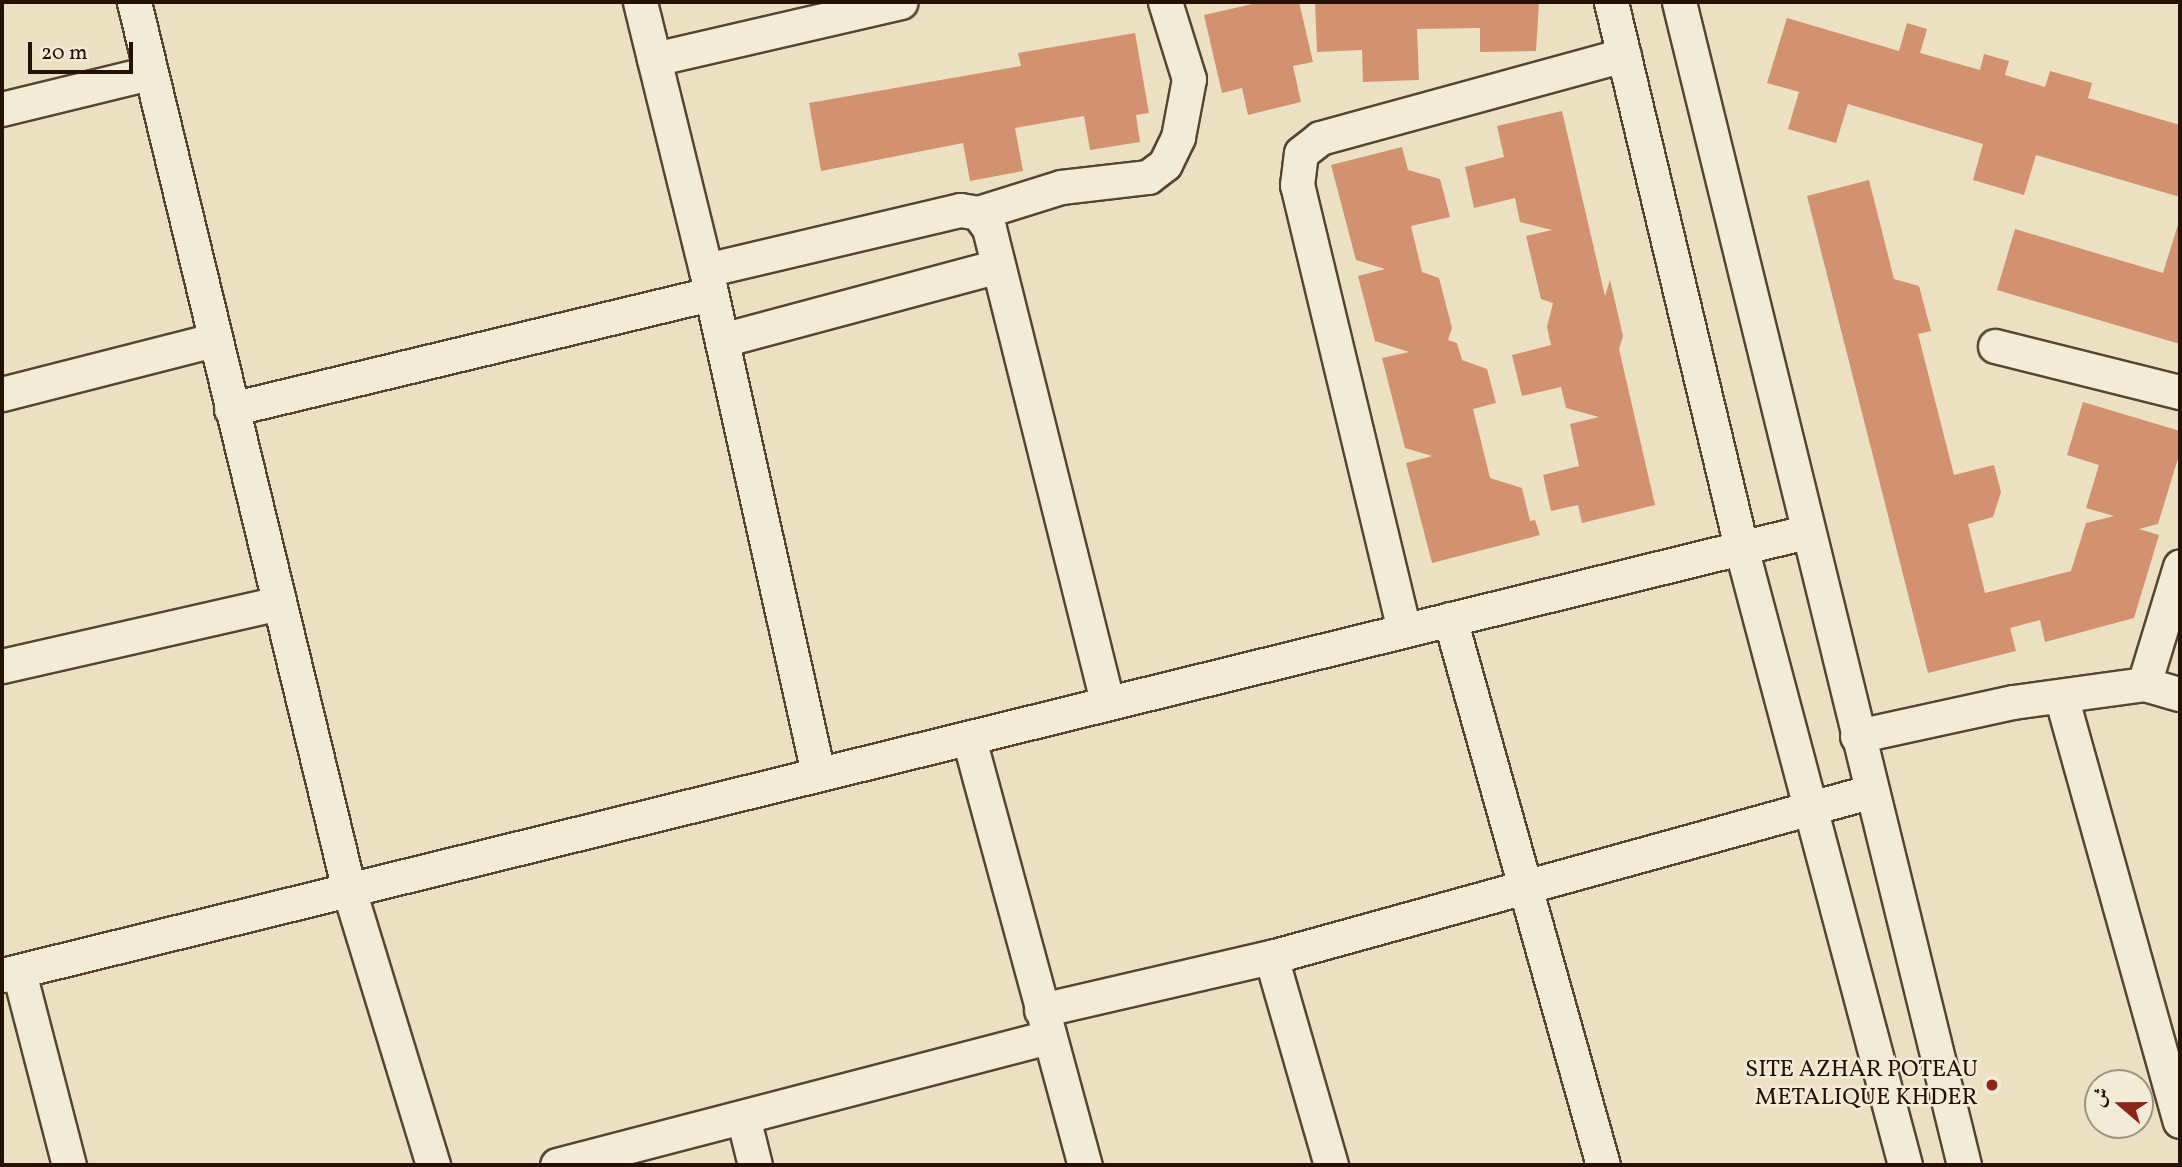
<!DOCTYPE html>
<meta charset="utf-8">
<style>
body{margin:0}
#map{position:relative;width:2182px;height:1167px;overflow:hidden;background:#ebe0c2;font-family:Vollkorn,Amiri,serif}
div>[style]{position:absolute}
.building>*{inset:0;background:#d2926f}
.roads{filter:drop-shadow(2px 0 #564531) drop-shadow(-2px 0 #564531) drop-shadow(0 2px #564531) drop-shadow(0 -2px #564531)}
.minor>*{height:33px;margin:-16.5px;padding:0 16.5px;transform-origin:16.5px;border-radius:16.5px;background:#f2ebd7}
.dots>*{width:19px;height:19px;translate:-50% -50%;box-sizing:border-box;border:4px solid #f2ebd7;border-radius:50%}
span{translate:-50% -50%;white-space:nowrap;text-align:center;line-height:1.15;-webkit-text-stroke:5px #f2ebd7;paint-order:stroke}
.poi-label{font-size:24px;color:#241101}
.right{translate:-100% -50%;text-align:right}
.frame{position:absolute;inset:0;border:4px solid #241101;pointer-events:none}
.north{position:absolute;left:2084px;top:1069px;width:70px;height:70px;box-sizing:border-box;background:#f2ebd7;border:2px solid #a09481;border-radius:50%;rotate:290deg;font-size:19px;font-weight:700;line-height:28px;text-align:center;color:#241101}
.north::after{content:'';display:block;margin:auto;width:24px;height:32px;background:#8f2418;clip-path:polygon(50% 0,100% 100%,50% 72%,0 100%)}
.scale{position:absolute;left:28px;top:42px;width:105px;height:32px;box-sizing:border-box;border:4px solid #241101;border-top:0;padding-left:9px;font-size:21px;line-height:24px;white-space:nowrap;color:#241101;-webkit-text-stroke:5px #f2ebd7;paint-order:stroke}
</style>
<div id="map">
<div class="building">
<i style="clip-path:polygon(1261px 2px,1299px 2px,1313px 62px,1293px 66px,1301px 102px,1248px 115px,1242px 88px,1222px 93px,1204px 15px)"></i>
<i style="clip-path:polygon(1315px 2px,1539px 2px,1536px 51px,1480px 52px,1480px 28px,1417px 29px,1419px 80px,1363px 82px,1362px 50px,1317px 52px)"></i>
<i style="clip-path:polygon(1787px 18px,1899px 51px,1907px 23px,1927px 29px,1920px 53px,1980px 70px,1984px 54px,2009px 61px,2005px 75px,2045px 87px,2050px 71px,2092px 83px,2088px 98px,2180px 125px,2180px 197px,2036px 155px,2024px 195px,1973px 180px,1983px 144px,1848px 104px,1836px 143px,1788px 129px,1799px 92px,1767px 83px)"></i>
<i style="clip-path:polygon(1135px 33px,1149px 113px,1136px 115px,1140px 142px,1090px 150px,1084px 116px,1015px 128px,1023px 171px,970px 181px,963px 143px,821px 171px,809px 103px,1021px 66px,1018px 53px)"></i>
<i style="clip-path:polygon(1562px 111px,1605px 296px,1610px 280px,1623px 336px,1619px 349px,1655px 505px,1582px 523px,1578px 505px,1551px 511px,1543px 475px,1579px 466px,1570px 424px,1599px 417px,1566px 408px,1561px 387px,1522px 396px,1512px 355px,1551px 345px,1547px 327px,1553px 303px,1541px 299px,1526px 236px,1552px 230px,1520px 222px,1515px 198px,1474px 208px,1465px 167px,1504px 157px,1497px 126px)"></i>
<i style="clip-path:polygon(1402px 147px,1408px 170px,1440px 179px,1450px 217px,1411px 226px,1422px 272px,1439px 278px,1452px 328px,1448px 340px,1457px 343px,1462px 360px,1487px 369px,1496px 403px,1473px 409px,1490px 478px,1522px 488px,1530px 521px,1535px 520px,1540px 535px,1432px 563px,1406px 463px,1432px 456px,1405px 448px,1382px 358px,1409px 352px,1375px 341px,1358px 276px,1385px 269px,1356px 260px,1331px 165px)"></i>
<i style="clip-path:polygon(1869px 180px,1894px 279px,1919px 286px,1931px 331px,1918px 334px,1954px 475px,1994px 465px,2001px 492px,1993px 517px,1968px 524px,1985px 593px,2071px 571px,2086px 523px,2114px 516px,2086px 508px,2099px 465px,2067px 455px,2083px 402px,2180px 431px,2180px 452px,2158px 524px,2139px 529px,2159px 535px,2134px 618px,2045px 642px,2040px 620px,2010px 628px,2016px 651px,1928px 673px,1807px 196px)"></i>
<i style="clip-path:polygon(2180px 218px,2180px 344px,1997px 290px,2015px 229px,2163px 273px)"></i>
</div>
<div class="roads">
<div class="minor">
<i style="left:134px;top:2px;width:914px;rotate:76.39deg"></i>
<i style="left:349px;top:890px;width:288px;rotate:73deg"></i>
<i style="left:640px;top:2px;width:276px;rotate:76.2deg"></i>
<i style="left:706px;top:270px;width:515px;rotate:77.45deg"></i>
<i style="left:1611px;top:2px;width:564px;rotate:76.58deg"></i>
<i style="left:1742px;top:551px;width:635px;rotate:75.13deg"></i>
<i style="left:1679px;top:2px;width:1197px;rotate:76.23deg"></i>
<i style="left:654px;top:59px;width:253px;rotate:-13deg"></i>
<i style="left:2px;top:109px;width:152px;rotate:-13.7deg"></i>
<i style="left:978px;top:213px;width:19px;rotate:54deg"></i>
<i style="left:989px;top:228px;width:487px;rotate:76deg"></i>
<i style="left:706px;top:270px;width:261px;rotate:-13.3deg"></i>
<i style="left:960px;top:210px;width:18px;rotate:9deg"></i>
<i style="left:978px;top:213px;width:87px;rotate:-17.4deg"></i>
<i style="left:1061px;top:187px;width:88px;rotate:-6.6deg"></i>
<i style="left:1148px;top:177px;width:21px;rotate:-37deg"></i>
<i style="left:1165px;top:164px;width:30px;rotate:-64deg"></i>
<i style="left:1178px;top:137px;width:59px;rotate:-79.3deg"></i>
<i style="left:1189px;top:79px;width:81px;rotate:-107.3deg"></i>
<i style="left:722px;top:340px;width:286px;rotate:-15deg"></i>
<i style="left:1995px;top:346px;width:191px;rotate:14deg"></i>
<i style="left:2px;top:394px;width:219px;rotate:-14.3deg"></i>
<i style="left:231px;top:409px;width:494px;rotate:-13.5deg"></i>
<i style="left:1450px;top:619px;width:567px;rotate:74.35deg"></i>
<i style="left:1404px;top:630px;width:458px;rotate:-103.5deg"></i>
<i style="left:1297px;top:185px;width:32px;rotate:-83deg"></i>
<i style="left:1301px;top:153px;width:24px;rotate:-38deg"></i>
<i style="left:1320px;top:138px;width:315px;rotate:-15.3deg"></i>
<i style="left:2px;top:666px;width:284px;rotate:-12.8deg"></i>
<i style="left:2144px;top:684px;width:123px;rotate:-73deg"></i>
<i style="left:2061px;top:696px;width:441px;rotate:74.4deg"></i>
<i style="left:1857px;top:736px;width:160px;rotate:-12.3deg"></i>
<i style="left:2013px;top:702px;width:132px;rotate:-7.8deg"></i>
<i style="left:2144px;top:684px;width:37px;rotate:16deg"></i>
<i style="left:969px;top:739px;width:442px;rotate:74.8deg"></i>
<i style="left:1271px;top:957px;width:216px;rotate:73.9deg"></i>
<i style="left:19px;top:972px;width:199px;rotate:75.5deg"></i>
<i style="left:2px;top:975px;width:1858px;rotate:-13.8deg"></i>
<i style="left:1041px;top:1010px;width:236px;rotate:-13deg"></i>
<i style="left:1271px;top:957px;width:620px;rotate:-15.43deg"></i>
<i style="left:743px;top:1117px;width:49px;rotate:76deg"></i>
<i style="left:557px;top:1165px;width:507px;rotate:-14.61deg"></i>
</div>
</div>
<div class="dots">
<i style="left:1992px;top:1085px;background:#8f2418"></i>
</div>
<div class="poi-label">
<span class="right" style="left:1978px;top:1085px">SITE AZHAR POTEAU<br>METALIQUE KHDER</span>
</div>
<div class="frame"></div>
<div class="north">ش</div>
<div class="scale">20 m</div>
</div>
